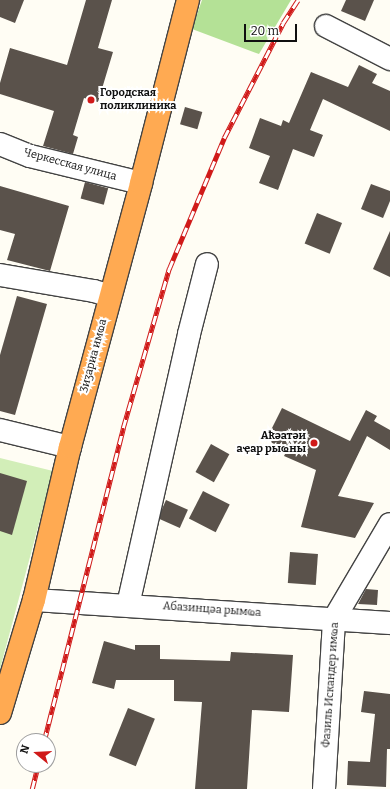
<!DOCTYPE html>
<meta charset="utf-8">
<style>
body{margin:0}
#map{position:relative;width:390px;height:789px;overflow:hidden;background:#fffdf4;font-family:Bitter,serif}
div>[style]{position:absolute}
.green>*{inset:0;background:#d2eeb8}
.forest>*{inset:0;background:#b4e196}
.building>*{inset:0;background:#5a524b;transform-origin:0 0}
.roads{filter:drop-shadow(1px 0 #434343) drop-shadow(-1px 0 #434343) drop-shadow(0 1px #434343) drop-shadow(0 -1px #434343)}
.minor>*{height:22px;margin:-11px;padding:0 11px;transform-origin:11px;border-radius:11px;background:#fff}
.highway>*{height:22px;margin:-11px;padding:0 11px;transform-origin:11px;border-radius:11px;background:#ffaa52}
.rail>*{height:4.5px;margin-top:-2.25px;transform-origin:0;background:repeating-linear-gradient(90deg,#fff 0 9px,#d01a19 0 18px);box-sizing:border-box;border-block:1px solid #d01a19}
.dots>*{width:11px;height:11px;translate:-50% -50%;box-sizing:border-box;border:2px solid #fff;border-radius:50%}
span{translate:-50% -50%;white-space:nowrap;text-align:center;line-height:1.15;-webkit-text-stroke:4px #fff;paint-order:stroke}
.poi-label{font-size:11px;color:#101010;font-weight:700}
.left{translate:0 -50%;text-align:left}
.right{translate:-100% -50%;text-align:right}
.street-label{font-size:11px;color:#101010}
.north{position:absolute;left:16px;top:733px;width:40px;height:40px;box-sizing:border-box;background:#fff;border:1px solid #9f9f9f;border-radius:50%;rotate:288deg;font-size:11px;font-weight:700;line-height:16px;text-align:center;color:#101010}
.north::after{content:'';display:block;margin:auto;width:14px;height:18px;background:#d01a19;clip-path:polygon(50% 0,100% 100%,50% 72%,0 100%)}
.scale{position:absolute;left:244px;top:24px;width:53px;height:18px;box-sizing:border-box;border:2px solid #101010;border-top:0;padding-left:5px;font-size:12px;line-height:14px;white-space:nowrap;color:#101010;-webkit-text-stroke:3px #fff;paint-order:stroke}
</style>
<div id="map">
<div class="green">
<i style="clip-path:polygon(0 458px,53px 471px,0 669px)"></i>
</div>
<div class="forest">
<i style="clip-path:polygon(202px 0,291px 0,259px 54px,192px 29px)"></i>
</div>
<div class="building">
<i style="clip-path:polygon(0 0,24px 0,15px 23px,0 17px)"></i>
<i style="clip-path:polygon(86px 0,112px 0,98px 48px,113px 52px,98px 102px,84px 98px,73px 135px,78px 137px,73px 154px,43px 146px,54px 111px,0 94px,0 83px,10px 48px,67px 65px)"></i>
<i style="clip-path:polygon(346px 0,374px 0,365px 21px,341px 11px)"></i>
<i style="clip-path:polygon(359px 65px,377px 74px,372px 83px,390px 91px,390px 131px,323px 99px,310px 130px,323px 135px,314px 157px,293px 149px,278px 190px,259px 183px,270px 156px,249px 148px,260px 118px,281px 126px,283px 120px,289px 123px,311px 72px,348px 87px)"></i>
<i style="left:185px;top:107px;width:18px;height:18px;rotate:16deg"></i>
<i style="left:85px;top:182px;width:24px;height:17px;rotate:15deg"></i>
<i style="clip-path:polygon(371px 184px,390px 191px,390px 201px,383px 218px,361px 209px)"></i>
<i style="clip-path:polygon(0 186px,69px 206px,50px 271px,7px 260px,15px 234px,0 230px)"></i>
<i style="left:317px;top:213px;width:27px;height:33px;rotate:22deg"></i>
<i style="clip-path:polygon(390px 231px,390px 277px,373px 269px)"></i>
<i style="clip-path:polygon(17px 296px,47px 304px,15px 415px,0 411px,0 355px)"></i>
<i style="clip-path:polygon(282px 408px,350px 441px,366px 410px,377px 416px,374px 421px,390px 430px,390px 450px,367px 436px,338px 496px,374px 503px,355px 538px,301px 527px,316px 470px,284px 456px,287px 450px,266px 440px)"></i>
<i style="left:211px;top:444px;width:21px;height:32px;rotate:29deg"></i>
<i style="clip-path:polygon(0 473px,27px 481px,12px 535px,0 531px)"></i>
<i style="left:203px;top:491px;width:30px;height:31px;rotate:27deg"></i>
<i style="left:166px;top:500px;width:24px;height:20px;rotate:24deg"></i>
<i style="left:290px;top:552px;width:28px;height:31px;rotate:4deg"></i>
<i style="clip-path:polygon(366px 589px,378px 590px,377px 605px,358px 604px)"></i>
<i style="clip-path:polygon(104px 641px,135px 650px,135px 645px,160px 645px,160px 659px,230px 661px,231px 652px,293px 655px,289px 712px,252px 710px,247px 789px,195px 789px,202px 702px,174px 701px,174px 680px,116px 680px,114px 689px,92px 683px)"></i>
<i style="clip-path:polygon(364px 691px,390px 694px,390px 749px,387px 749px,386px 787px,347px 785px,348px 761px,370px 762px,375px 714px,361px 712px)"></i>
<i style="left:128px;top:708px;width:29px;height:51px;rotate:22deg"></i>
</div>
<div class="roads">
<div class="minor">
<i style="left:326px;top:26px;width:72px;rotate:27.3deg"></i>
<i style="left:0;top:144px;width:32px;rotate:22deg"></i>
<i style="left:30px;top:156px;width:114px;rotate:13.7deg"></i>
<i style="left:0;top:275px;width:95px;rotate:9.7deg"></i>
<i style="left:94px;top:291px;width:17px;rotate:17deg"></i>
<i style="left:0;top:430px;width:72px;rotate:13.7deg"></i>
<i style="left:34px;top:600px;width:357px;rotate:3.7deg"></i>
<i style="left:128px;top:605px;width:278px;rotate:-77.3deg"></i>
<i style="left:189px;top:334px;width:72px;rotate:-75.6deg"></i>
<i style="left:324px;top:789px;width:170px;rotate:-86.6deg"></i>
<i style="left:334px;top:619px;width:110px;rotate:-59.5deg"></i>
</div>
<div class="highway">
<i style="left:0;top:713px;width:118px;rotate:-73.3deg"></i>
<i style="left:34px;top:600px;width:157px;rotate:-76.8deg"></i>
<i style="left:70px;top:447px;width:273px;rotate:-74.9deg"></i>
<i style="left:141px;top:183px;width:189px;rotate:-75.6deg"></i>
</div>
</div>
<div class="rail">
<i style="left:44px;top:741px;width:323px;rotate:-75.8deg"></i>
<i style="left:123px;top:428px;width:166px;rotate:-73.9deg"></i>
<i style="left:169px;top:269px;width:142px;rotate:-67.2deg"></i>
<i style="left:224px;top:138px;width:129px;rotate:-62.8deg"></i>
<i style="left:283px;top:23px;width:27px;rotate:-57deg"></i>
<i style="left:32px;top:789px;width:25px;rotate:-76deg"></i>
</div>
<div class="dots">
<i style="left:91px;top:100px;background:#d01a19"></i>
<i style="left:314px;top:443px;background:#d01a19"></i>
</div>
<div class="poi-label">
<span class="left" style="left:100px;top:100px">Городская<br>поликлиника</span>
<span class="right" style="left:306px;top:443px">Аҟәатәи<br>аҿар рыҩны</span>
</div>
<div class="street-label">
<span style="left:70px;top:165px;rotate:15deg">Черкесская улица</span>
<span style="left:94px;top:356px;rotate:-75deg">Ӡиӡариа имҩа</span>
<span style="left:212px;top:610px;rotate:4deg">Абазинцәа рымҩа</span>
<span style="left:331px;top:685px;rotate:-86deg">Фазиль Искандер имҩа</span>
</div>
<div class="north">N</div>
<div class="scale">20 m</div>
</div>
